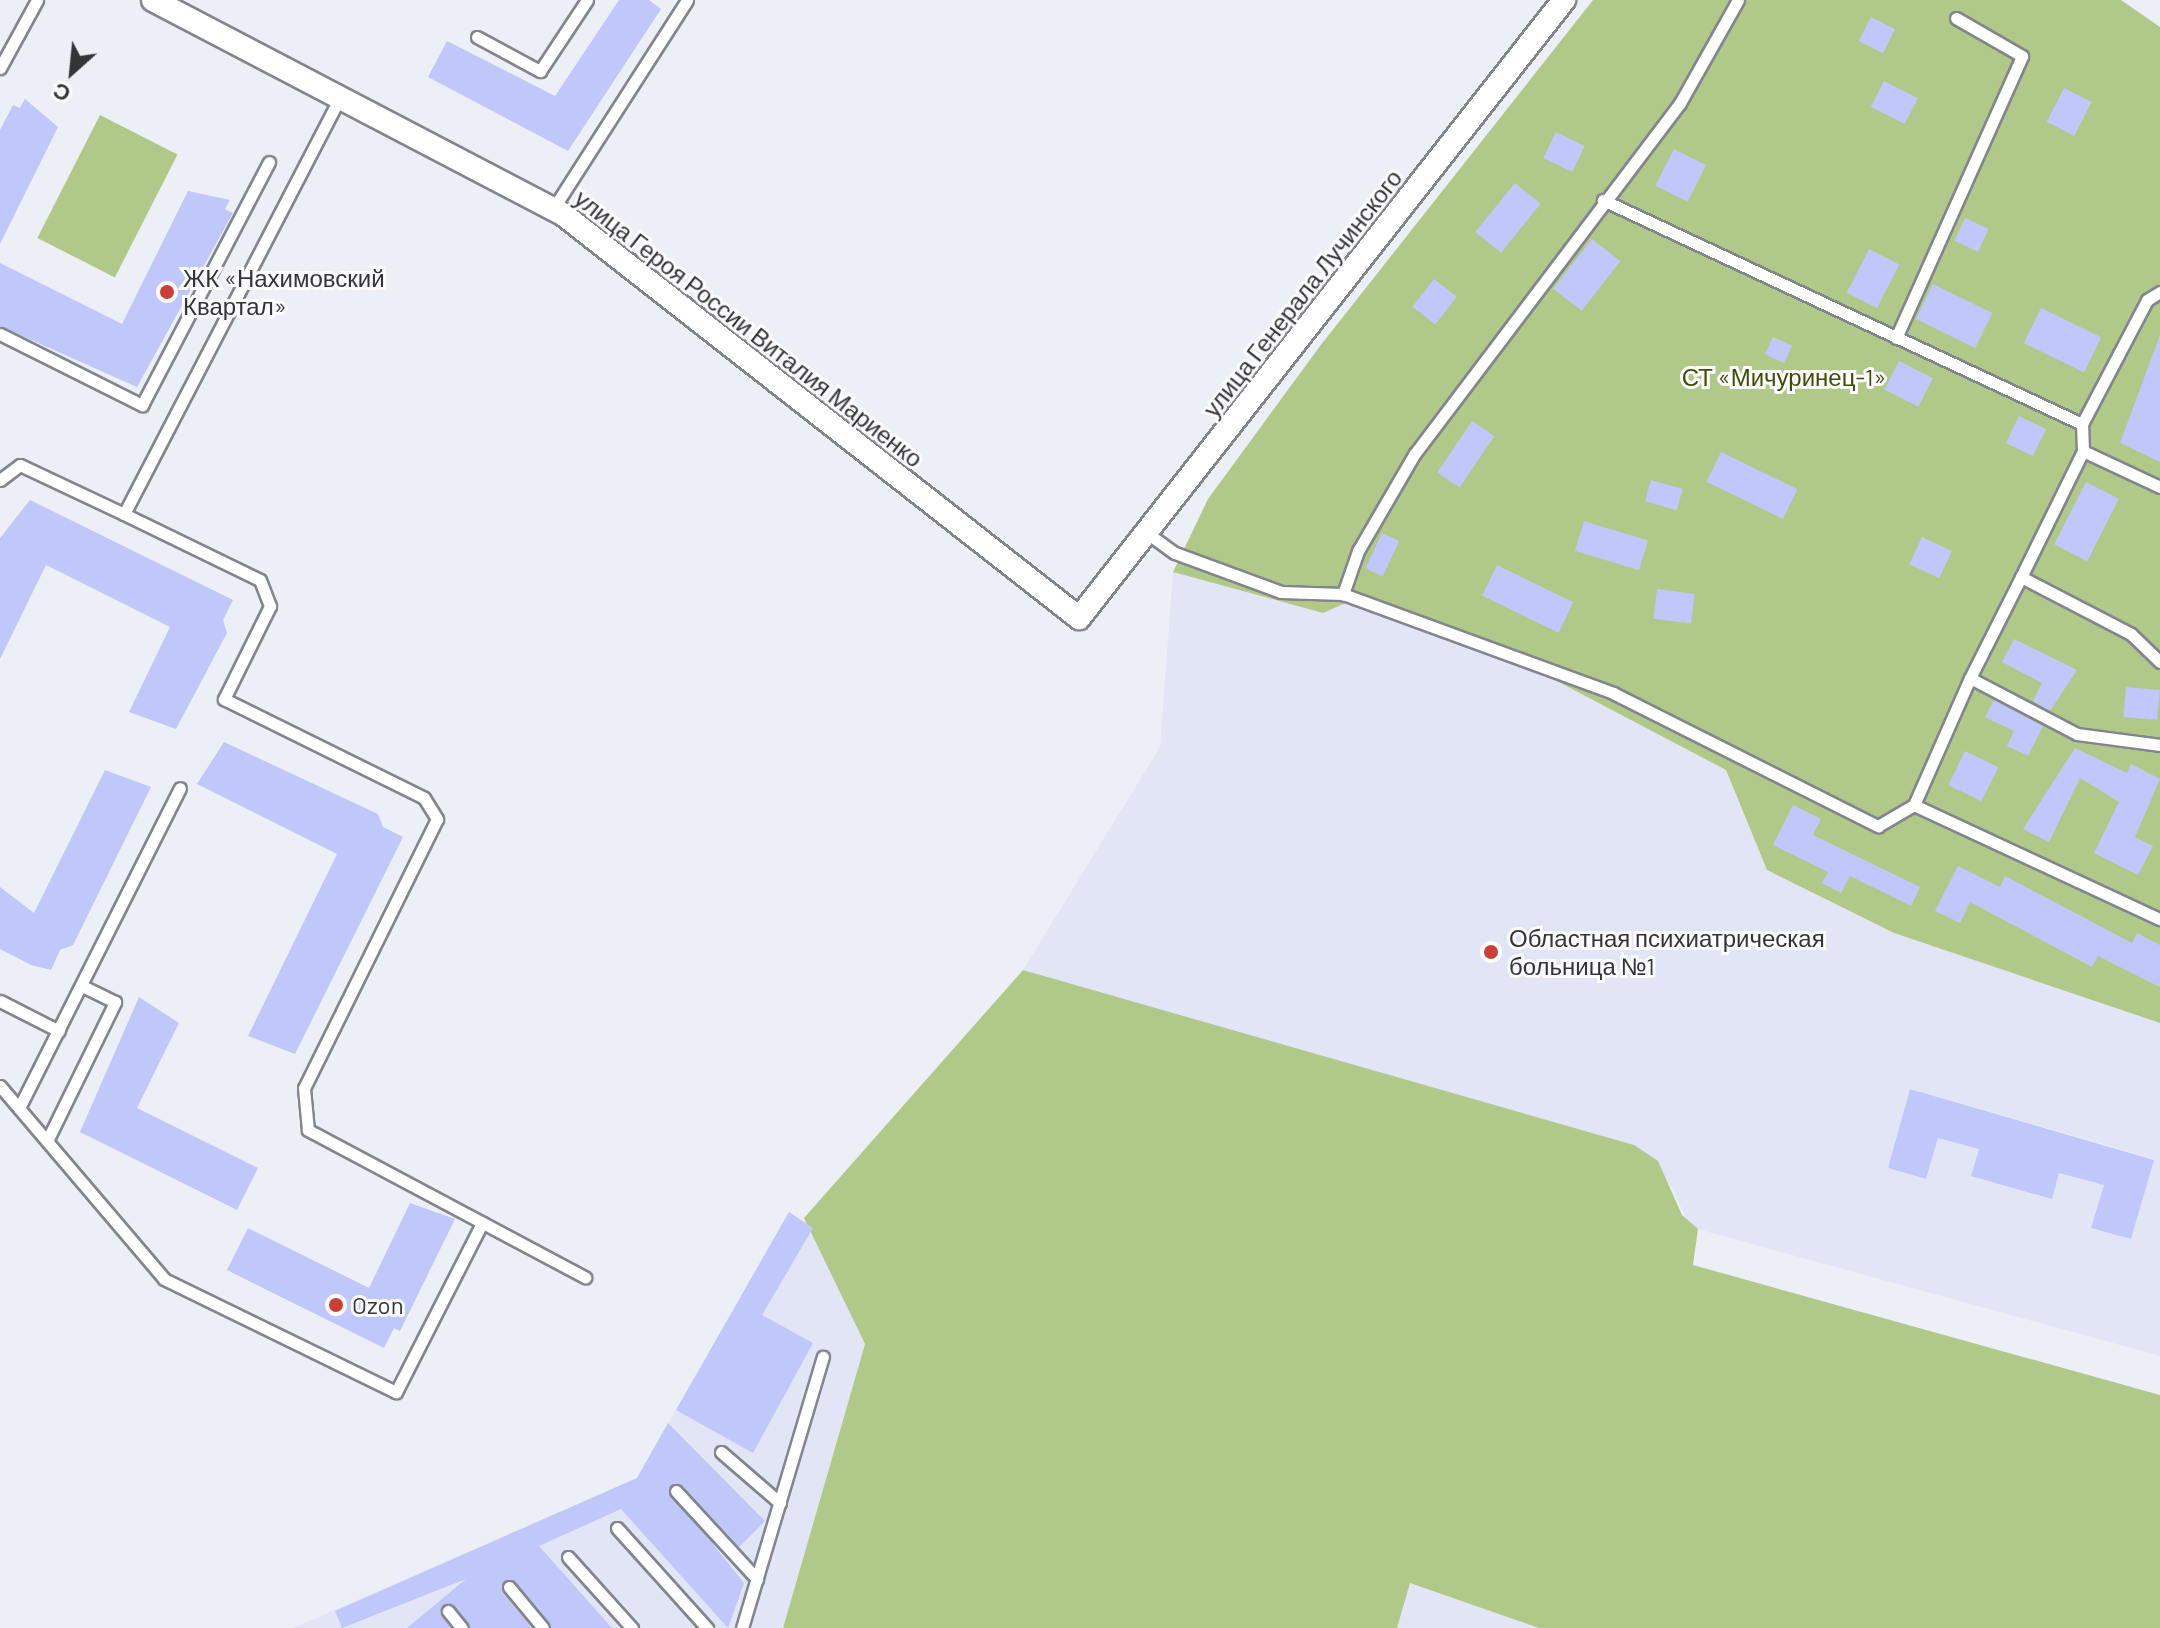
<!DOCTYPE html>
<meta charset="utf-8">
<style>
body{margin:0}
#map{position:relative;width:2160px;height:1628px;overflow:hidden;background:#edeff7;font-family:Barlow,sans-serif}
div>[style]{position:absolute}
.built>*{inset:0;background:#e2e5f5}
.green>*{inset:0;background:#b1c988;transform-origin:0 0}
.building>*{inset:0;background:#bfc7fb;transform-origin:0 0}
.roads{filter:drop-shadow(2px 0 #83858d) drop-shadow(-2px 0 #83858d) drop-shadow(0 2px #83858d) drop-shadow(0 -2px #83858d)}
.lane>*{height:11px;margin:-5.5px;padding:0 5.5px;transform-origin:5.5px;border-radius:5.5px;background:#fff}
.street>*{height:22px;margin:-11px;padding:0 11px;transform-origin:11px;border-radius:11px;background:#fff}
.dots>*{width:22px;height:22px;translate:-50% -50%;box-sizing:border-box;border:4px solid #fcfcfe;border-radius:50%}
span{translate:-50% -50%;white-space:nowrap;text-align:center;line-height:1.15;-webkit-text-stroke:6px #fcfcfe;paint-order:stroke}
.poi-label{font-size:24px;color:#333437}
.left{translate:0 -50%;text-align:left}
.street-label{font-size:24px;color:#333437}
.park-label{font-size:24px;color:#3b4f04}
.north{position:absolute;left:32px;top:32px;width:80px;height:80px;-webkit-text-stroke:6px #fcfcfe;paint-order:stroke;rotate:207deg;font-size:22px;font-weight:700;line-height:32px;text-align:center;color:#333437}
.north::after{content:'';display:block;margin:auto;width:28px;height:36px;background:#333437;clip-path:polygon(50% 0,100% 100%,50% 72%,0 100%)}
</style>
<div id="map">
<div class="built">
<i style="clip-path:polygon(evenodd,1173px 572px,1323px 613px,1348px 602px,1494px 648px,1726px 770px,1767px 870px,1894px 933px,2160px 1023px,2160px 1356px,1690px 1227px,1671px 1186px,1634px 1145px,1023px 970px,1160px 747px,1173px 572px,1911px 1089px,2154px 1159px,2131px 1239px,2092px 1228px,2104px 1185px,2059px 1173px,2052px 1198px,1971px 1175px,1979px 1149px,1938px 1138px,1926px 1179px,1888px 1168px,1911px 1089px)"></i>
<i style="clip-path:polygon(789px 1212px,813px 1227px,865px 1344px,783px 1628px,293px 1628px,637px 1478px)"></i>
<i style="clip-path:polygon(1410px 1582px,1539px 1628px,1397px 1628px)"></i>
</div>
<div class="green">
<i style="clip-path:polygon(1593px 0,2121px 0,2160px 27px,2160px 1023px,1894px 933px,1767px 870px,1726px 770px,1494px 648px,1348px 602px,1323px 613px,1173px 572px,1208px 499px,1320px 346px)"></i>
<i style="left:100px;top:115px;width:87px;height:138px;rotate:27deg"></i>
<i style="clip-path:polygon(1023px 970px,1634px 1145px,1658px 1161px,1682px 1215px,1698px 1229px,1693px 1265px,2160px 1395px,2160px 1628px,1539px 1628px,1410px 1583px,1397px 1628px,783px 1628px,865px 1344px,804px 1218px)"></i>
</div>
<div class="building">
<i style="clip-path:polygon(619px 0,649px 0,661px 9px,568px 151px,428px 77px,447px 41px,555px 96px)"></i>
<i style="left:1871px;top:17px;width:27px;height:27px;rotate:27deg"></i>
<i style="left:1884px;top:81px;width:38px;height:29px;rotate:27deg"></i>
<i style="left:2064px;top:88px;width:31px;height:38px;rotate:27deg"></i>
<i style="clip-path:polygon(25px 99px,58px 127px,0 244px,0 130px,13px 105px,20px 108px)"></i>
<i style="left:1556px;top:132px;width:32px;height:29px;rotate:26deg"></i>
<i style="left:1674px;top:149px;width:36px;height:41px;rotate:27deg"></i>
<i style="left:1515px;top:183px;width:33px;height:63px;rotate:39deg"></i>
<i style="clip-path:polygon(188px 191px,230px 200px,225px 209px,233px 213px,137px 387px,0 326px,0 263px,122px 324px)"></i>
<i style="left:1965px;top:218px;width:26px;height:25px;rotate:25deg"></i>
<i style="left:1592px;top:239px;width:36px;height:63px;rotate:38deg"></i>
<i style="left:1869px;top:249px;width:34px;height:49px;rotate:27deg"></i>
<i style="left:1434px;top:279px;width:29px;height:35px;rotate:38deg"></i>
<i style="left:1933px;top:284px;width:66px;height:39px;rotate:26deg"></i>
<i style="left:2041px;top:308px;width:67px;height:39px;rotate:26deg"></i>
<i style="clip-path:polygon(2160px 335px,2160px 462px,2120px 443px)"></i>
<i style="left:1773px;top:337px;width:21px;height:19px;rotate:25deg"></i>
<i style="left:1899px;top:361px;width:38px;height:32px;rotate:27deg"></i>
<i style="left:2019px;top:416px;width:30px;height:30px;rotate:26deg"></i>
<i style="left:1472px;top:421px;width:27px;height:62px;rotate:34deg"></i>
<i style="left:1721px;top:452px;width:85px;height:33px;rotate:26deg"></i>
<i style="left:1651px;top:480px;width:33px;height:22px;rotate:16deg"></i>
<i style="left:2086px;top:482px;width:37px;height:70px;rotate:27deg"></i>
<i style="clip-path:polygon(30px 500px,233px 600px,223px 620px,227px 633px,176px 729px,129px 712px,170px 627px,46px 565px,0 659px,0 538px)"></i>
<i style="left:1584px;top:521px;width:67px;height:31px;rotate:17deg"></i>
<i style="left:1382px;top:533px;width:19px;height:39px;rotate:25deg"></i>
<i style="left:1922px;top:537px;width:33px;height:30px;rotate:25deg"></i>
<i style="left:1497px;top:565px;width:85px;height:34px;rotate:26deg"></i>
<i style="left:1657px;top:589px;width:38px;height:30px;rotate:7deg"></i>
<i style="clip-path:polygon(2014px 639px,2077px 670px,2050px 711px,2033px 701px,2042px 683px,2002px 662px)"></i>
<i style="left:2126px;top:687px;width:34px;height:30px;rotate:5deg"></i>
<i style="clip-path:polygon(1994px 700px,2043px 726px,2028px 756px,2007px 746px,2014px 731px,1985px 717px)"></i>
<i style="clip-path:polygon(224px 742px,378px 814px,383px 827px,403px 837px,295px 1054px,248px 1036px,337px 854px,197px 784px)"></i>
<i style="clip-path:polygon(2075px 748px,2127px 773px,2131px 764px,2160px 779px,2135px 837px,2153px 846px,2138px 875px,2094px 853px,2119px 802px,2080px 778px,2049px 842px,2023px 829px)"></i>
<i style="left:1965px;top:751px;width:37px;height:38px;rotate:26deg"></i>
<i style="clip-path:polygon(105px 770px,151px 787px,73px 945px,60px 950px,51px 970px,31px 965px,0 949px,0 887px,34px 913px)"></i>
<i style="clip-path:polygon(1793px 805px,1821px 819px,1813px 835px,1920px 887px,1911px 906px,1850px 876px,1841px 893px,1822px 883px,1828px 872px,1773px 845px)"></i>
<i style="clip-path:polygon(1958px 866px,2000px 887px,2005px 876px,2132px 943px,2137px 933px,2160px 945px,2160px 987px,2098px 956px,2092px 967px,1970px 902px,1960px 923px,1935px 911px)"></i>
<i style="clip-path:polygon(139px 997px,179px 1023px,137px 1108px,258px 1168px,237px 1210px,80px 1132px)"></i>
<i style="clip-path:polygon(1910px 1089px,2154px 1160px,2131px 1239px,2091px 1228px,2104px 1185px,2059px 1173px,2052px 1199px,1971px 1176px,1979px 1149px,1938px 1138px,1926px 1179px,1888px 1168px)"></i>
<i style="clip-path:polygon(410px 1203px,455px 1219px,400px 1331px,394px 1328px,384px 1348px,227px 1270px,248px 1228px,369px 1288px)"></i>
<i style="clip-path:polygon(789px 1212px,813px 1228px,762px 1315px,813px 1343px,753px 1453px,676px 1410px)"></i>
<i style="clip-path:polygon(668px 1423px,765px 1521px,739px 1547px,682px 1485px,668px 1488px,744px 1583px,728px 1628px,621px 1509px,539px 1546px,612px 1628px,551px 1628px,508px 1579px,502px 1592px,532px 1628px,470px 1628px,447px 1603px,440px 1612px,451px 1628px,407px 1628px,466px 1579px,342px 1628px,335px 1611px,637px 1478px)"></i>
</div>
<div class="roads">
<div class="lane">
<i style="left:1738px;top:0;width:118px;rotate:119.4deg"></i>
<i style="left:1680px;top:103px;width:439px;rotate:127.1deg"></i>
<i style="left:1415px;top:453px;width:113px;rotate:120.2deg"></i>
<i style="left:1358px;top:551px;width:46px;rotate:109.2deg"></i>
<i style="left:1343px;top:594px;width:288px;rotate:20.1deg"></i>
<i style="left:1613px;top:693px;width:297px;rotate:26.7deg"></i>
<i style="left:1878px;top:826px;width:42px;rotate:-30.3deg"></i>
<i style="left:1914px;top:805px;width:139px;rotate:-66.2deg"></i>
<i style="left:477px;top:37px;width:72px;rotate:28.4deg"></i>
<i style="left:540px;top:71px;width:85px;rotate:-56.5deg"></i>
<i style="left:0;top:68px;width:77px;rotate:-61.4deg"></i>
<i style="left:1603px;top:200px;width:529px;rotate:25.06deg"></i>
<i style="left:553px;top:209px;width:248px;rotate:-57.3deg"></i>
<i style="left:0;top:334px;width:159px;rotate:26.6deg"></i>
<i style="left:142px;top:405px;width:274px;rotate:-62.4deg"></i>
<i style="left:1896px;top:338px;width:309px;rotate:-65.9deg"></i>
<i style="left:2022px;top:56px;width:76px;rotate:-150.1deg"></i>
<i style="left:2083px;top:451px;width:85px;rotate:25.1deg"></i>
<i style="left:0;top:480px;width:25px;rotate:-37deg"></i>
<i style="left:20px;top:465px;width:115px;rotate:25.2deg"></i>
<i style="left:124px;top:514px;width:472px;rotate:-62.6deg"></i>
<i style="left:124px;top:514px;width:151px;rotate:25.9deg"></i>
<i style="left:260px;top:580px;width:28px;rotate:69deg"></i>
<i style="left:270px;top:606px;width:104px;rotate:116.3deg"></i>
<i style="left:224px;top:699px;width:223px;rotate:26.3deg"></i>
<i style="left:424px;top:798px;width:25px;rotate:58deg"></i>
<i style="left:437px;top:819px;width:300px;rotate:116.3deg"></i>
<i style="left:304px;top:1088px;width:42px;rotate:84.6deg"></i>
<i style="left:308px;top:1130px;width:314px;rotate:28deg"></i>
<i style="left:1147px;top:533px;width:34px;rotate:36deg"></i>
<i style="left:1175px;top:553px;width:113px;rotate:20.2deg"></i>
<i style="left:1281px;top:592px;width:62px;rotate:1.8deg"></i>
<i style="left:2021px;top:577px;width:140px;rotate:-63.8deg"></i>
<i style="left:2083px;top:451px;width:27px;rotate:-92deg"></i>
<i style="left:2082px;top:424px;width:140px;rotate:-62.3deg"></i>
<i style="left:2147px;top:300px;width:15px;rotate:-32deg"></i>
<i style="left:2160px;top:662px;width:40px;rotate:-136deg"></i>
<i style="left:2131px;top:634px;width:124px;rotate:-152.6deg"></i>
<i style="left:2021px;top:577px;width:113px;rotate:116.8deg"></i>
<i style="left:1970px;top:678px;width:121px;rotate:27.6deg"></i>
<i style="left:2077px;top:734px;width:84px;rotate:7.5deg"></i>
<i style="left:1914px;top:805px;width:271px;rotate:24.9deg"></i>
<i style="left:0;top:1001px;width:66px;rotate:27deg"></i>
<i style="left:0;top:1086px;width:253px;rotate:49.6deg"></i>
<i style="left:164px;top:1279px;width:258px;rotate:26deg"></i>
<i style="left:396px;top:1392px;width:190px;rotate:-63deg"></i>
<i style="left:19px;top:1108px;width:358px;rotate:-63.3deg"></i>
<i style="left:47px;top:1141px;width:155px;rotate:-63.9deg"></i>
<i style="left:115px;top:1002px;width:37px;rotate:-154deg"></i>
<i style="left:721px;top:1452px;width:78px;rotate:40.8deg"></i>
<i style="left:676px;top:1491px;width:120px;rotate:47.4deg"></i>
<i style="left:617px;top:1528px;width:135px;rotate:48deg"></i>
<i style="left:568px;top:1557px;width:96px;rotate:48deg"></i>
<i style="left:509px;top:1587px;width:53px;rotate:50.3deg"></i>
<i style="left:448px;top:1611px;width:22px;rotate:51deg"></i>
<i style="left:742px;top:1628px;width:283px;rotate:-73.4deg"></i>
</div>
<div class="street">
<i style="left:153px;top:0;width:464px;rotate:27.6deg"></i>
<i style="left:564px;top:215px;width:654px;rotate:38.04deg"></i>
<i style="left:1079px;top:618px;width:786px;rotate:-51.88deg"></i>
</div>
</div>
<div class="dots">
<i style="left:167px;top:292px;background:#cd3f36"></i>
<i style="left:1491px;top:952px;background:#cd3f36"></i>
<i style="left:336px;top:1305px;background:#cd3f36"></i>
</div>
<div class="poi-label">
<span class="left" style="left:183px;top:292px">ЖК «Нахимовский<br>Квартал»</span>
<span class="left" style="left:1509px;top:952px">Областная психиатрическая<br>больница №1</span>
<span class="left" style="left:352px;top:1305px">Ozon</span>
</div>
<div class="street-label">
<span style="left:1302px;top:293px;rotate:-52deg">улица Генерала Лучинского</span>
<span style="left:749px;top:328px;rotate:38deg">улица Героя России Виталия Мариенко</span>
</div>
<div class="park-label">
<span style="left:1784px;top:377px">СТ «Мичуринец-1»</span>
</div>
<div class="north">С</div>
</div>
